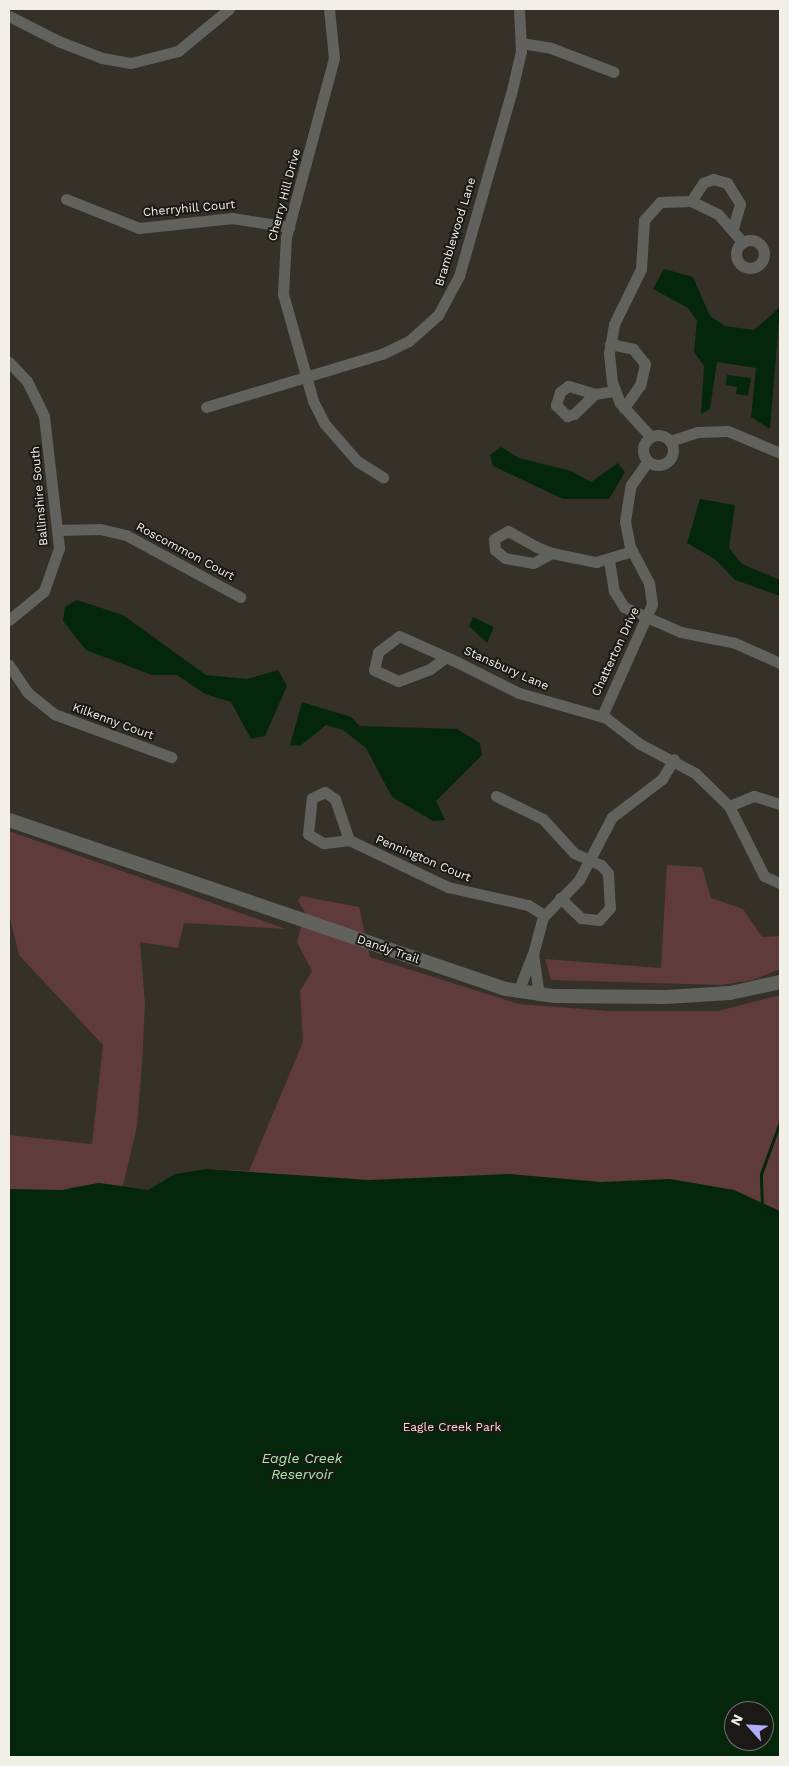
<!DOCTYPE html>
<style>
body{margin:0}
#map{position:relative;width:789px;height:1766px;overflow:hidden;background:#353128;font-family:"Work Sans",sans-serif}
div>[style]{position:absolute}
.green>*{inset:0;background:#603b3b}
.water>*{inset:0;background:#04270c}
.stream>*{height:3px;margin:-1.5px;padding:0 1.5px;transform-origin:1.5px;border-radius:1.5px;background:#04270c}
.minor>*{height:11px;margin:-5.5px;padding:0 5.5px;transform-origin:5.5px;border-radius:5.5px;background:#61625e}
.minor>.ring{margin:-5.5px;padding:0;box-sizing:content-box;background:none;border:11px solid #61625e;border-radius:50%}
.tertiary>*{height:14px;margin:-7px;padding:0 7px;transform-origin:7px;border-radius:7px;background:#61625e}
span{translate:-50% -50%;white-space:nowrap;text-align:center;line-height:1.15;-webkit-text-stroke:4px #1b1915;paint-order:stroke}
.street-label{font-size:12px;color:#f2efe9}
.park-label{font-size:12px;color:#fdd6d4}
.water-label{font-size:14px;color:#a7ecaf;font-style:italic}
.frame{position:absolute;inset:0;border:10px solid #f2efe9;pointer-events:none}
.north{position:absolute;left:724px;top:1701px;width:50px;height:50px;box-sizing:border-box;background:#1b1915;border:1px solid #716f6a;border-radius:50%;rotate:296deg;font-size:14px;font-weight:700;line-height:20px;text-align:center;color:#f2efe9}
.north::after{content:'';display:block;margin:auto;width:18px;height:22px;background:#b1adfa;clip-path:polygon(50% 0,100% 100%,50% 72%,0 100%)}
</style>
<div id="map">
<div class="green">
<i style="clip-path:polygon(evenodd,9px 831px,286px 929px,184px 923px,178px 948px,140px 942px,145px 1004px,142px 1063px,137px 1126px,123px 1186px,99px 1183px,69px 1188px,148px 1190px,207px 1169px,249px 1171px,303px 1042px,300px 991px,312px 971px,297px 942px,305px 912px,298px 901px,301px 896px,359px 907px,370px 957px,519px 1004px,608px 1011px,718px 1011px,780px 995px,780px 1757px,9px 1757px,9px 1135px,92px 1144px,103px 1045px,19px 955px,9px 914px,9px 831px,734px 1711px,764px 1711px,764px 1741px,734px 1741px,734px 1711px)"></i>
<i style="clip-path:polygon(667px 865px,702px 867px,711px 898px,743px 909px,762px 937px,780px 936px,780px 969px,753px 980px,721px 985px,551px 980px,545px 959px,661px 968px)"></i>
</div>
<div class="water">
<i style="clip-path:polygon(664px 269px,693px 277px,710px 316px,725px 326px,754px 330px,780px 307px,770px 429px,751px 417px,756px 368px,717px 362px,710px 409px,701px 414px,704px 366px,694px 352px,697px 321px,688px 308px,653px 289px)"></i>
<i style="clip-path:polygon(727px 375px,751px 378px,748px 396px,736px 394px,737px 387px,726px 385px)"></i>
<i style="clip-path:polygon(501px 447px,519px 458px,571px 471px,591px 482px,618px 463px,625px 472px,609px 499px,563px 499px,493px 466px,490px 455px)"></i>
<i style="clip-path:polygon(700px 499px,735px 505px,729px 548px,742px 564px,780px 580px,780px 596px,735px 580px,716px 560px,687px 543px)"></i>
<i style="clip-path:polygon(77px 600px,123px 615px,206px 675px,247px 679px,278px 670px,287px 686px,265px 736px,251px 739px,231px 702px,205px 694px,177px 675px,152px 675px,86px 650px,63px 621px,65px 607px)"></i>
<i style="clip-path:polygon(473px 617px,494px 627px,487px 643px,469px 626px)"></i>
<i style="clip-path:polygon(302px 702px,351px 717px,360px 726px,457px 729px,480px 743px,482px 755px,436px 801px,445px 820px,433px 821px,392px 797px,366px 748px,343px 730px,326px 725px,300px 746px,290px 745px)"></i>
<i style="clip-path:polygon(evenodd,207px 1169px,369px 1180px,509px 1174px,601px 1182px,670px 1179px,734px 1190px,780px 1211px,780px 1757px,9px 1757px,9px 1189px,62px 1190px,99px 1183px,148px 1190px,175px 1174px,207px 1169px,734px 1711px,764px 1711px,764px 1741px,734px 1741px,734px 1711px)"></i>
</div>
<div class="stream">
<i style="left:762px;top:1207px;width:33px;rotate:-92deg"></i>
<i style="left:761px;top:1174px;width:55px;rotate:-69.9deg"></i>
</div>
<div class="minor">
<i style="left:329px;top:9px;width:49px;rotate:84.2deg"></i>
<i style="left:334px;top:58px;width:185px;rotate:105deg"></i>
<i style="left:286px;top:237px;width:57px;rotate:93deg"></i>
<i style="left:283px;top:294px;width:111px;rotate:74.3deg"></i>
<i style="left:313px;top:401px;width:25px;rotate:63deg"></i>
<i style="left:324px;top:423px;width:50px;rotate:49deg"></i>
<i style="left:357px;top:461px;width:31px;rotate:32deg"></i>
<i style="left:9px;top:16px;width:55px;rotate:27deg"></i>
<i style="left:58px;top:41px;width:47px;rotate:21.1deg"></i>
<i style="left:102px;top:58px;width:29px;rotate:10deg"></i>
<i style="left:131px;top:63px;width:49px;rotate:-14.3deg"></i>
<i style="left:178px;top:51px;width:66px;rotate:-39.5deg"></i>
<i style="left:521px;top:43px;width:30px;rotate:9deg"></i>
<i style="left:551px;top:48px;width:67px;rotate:20.9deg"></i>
<i style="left:66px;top:199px;width:79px;rotate:21.7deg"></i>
<i style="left:139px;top:228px;width:94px;rotate:-6.1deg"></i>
<i style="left:232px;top:218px;width:58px;rotate:9deg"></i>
<i style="left:691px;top:201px;width:22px;rotate:-56deg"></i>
<i style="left:703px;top:183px;width:11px;rotate:-22deg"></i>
<i style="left:713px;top:179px;width:15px;rotate:16deg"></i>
<i style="left:727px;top:183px;width:25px;rotate:58deg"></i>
<i style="left:740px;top:204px;width:26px;rotate:106deg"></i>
<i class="ring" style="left:736px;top:240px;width:17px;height:17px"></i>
<i style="left:610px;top:344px;width:24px;rotate:12deg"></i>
<i style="left:633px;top:349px;width:19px;rotate:51deg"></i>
<i style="left:645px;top:364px;width:22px;rotate:103deg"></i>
<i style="left:640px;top:385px;width:28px;rotate:125deg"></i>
<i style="left:9px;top:362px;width:26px;rotate:47deg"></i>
<i style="left:27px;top:381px;width:39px;rotate:64deg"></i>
<i style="left:44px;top:416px;width:133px;rotate:83.5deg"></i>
<i style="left:59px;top:548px;width:46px;rotate:109.2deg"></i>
<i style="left:44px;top:591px;width:45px;rotate:140.4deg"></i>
<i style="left:595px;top:394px;width:28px;rotate:-163deg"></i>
<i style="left:568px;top:386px;width:10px;rotate:143deg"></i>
<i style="left:560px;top:392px;width:14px;rotate:107deg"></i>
<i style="left:556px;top:405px;width:16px;rotate:45deg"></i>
<i style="left:567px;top:416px;width:7px;rotate:-16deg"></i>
<i style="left:574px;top:414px;width:29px;rotate:-44deg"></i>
<i style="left:595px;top:394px;width:20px;rotate:-9deg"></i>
<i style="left:206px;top:407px;width:184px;rotate:-16.8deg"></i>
<i style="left:382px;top:354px;width:30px;rotate:-26deg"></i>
<i style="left:409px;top:341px;width:39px;rotate:-42deg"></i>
<i style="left:438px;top:315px;width:44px;rotate:-61.7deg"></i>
<i style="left:459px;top:276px;width:189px;rotate:-74.1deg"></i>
<i style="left:511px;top:94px;width:44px;rotate:-76.9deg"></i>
<i style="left:521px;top:51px;width:42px;rotate:-92.7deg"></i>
<i class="ring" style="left:643px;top:435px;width:19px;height:19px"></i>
<i style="left:651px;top:437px;width:46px;rotate:-132.4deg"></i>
<i style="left:620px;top:403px;width:22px;rotate:-111deg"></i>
<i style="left:612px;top:382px;width:29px;rotate:-96deg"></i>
<i style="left:609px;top:353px;width:29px;rotate:-80deg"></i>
<i style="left:614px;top:324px;width:61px;rotate:-63.9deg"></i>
<i style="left:641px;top:269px;width:49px;rotate:-86.5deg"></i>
<i style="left:644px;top:220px;width:24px;rotate:-48deg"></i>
<i style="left:660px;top:202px;width:31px;rotate:-2deg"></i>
<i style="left:691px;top:201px;width:30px;rotate:26deg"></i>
<i style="left:718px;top:214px;width:38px;rotate:49deg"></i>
<i style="left:670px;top:441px;width:29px;rotate:-18deg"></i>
<i style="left:698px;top:432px;width:30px;rotate:-2deg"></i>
<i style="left:728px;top:431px;width:56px;rotate:22.9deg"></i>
<i style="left:58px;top:530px;width:42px;rotate:-1.4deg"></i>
<i style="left:100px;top:529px;width:27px;rotate:13deg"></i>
<i style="left:126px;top:535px;width:130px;rotate:28.5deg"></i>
<i style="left:508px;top:531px;width:33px;rotate:29deg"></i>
<i style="left:537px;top:547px;width:16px;rotate:22deg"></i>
<i style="left:552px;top:553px;width:21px;rotate:152deg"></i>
<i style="left:533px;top:563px;width:28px;rotate:-170deg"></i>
<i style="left:505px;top:558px;width:13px;rotate:-141deg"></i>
<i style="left:495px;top:550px;width:11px;rotate:-95deg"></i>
<i style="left:494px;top:539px;width:16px;rotate:-30deg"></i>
<i style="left:552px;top:553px;width:45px;rotate:11.6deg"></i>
<i style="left:596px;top:562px;width:38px;rotate:-17deg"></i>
<i style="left:609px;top:560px;width:31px;rotate:81deg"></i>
<i style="left:614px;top:591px;width:19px;rotate:58deg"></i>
<i style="left:624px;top:607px;width:62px;rotate:23.7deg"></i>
<i style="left:681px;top:632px;width:55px;rotate:11.5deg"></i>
<i style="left:735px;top:643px;width:49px;rotate:24deg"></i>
<i style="left:445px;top:658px;width:19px;rotate:144deg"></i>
<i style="left:430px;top:669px;width:34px;rotate:159deg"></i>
<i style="left:398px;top:681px;width:26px;rotate:-155deg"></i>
<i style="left:374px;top:670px;width:18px;rotate:-77deg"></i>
<i style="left:378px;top:652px;width:26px;rotate:-37deg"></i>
<i style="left:399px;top:636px;width:64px;rotate:24.1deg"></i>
<i style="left:457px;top:662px;width:69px;rotate:26.6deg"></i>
<i style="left:519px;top:693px;width:91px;rotate:16deg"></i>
<i style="left:606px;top:718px;width:43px;rotate:37.4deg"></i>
<i style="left:640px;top:744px;width:62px;rotate:27.8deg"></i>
<i style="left:695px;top:773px;width:47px;rotate:44.1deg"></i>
<i style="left:729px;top:806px;width:78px;rotate:63.4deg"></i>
<i style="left:764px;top:876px;width:17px;rotate:24deg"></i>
<i style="left:9px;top:665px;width:32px;rotate:56deg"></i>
<i style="left:27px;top:692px;width:35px;rotate:39deg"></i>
<i style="left:54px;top:714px;width:125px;rotate:20.2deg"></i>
<i style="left:602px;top:716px;width:123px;rotate:-65.9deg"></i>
<i style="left:652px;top:604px;width:21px;rotate:-98deg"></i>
<i style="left:649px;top:583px;width:41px;rotate:-117.8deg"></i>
<i style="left:630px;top:547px;width:26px;rotate:-101deg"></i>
<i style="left:625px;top:521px;width:36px;rotate:-81deg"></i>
<i style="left:631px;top:485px;width:29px;rotate:-55deg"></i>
<i style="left:325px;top:792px;width:12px;rotate:35deg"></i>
<i style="left:335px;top:799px;width:43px;rotate:71.1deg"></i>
<i style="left:349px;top:840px;width:26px;rotate:173deg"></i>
<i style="left:323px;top:843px;width:17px;rotate:-149deg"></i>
<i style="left:308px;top:834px;width:36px;rotate:-84deg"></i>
<i style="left:312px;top:798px;width:14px;rotate:-25deg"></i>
<i style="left:496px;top:796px;width:52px;rotate:26.1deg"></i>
<i style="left:543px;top:819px;width:46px;rotate:47.6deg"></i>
<i style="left:574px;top:853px;width:30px;rotate:24deg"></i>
<i style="left:601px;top:865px;width:11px;rotate:49deg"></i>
<i style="left:608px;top:873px;width:35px;rotate:87deg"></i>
<i style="left:610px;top:908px;width:16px;rotate:133deg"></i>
<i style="left:599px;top:920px;width:18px;rotate:-174deg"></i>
<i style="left:581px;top:918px;width:29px;rotate:-136deg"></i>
<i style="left:729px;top:806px;width:27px;rotate:-22deg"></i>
<i style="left:754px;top:796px;width:27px;rotate:17deg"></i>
<i style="left:349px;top:840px;width:110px;rotate:25.4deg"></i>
<i style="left:448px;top:887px;width:82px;rotate:12.7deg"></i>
<i style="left:528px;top:905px;width:19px;rotate:32deg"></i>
<i style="left:518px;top:992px;width:39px;rotate:-69deg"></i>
<i style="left:539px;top:995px;width:41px;rotate:-98.3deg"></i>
<i style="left:533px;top:954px;width:38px;rotate:-75deg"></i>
<i style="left:543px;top:917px;width:52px;rotate:-45.8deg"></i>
<i style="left:579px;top:880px;width:71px;rotate:-62.4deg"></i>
<i style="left:612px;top:817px;width:63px;rotate:-37.2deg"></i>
<i style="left:662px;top:779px;width:23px;rotate:-59deg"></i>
</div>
<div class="tertiary">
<i style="left:9px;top:820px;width:525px;rotate:18.78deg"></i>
<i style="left:506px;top:989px;width:49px;rotate:8.3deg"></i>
<i style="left:554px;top:996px;width:112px;rotate:0.5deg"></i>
<i style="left:666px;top:997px;width:64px;rotate:-3.6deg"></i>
<i style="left:730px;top:993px;width:51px;rotate:-12.4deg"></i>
</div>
<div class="street-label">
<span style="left:285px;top:195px;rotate:-75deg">Cherry Hill Drive</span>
<span style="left:189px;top:209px;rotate:-5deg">Cherryhill Court</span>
<span style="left:456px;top:232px;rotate:-73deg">Bramblewood Lane</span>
<span style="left:40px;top:496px;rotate:-95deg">Ballinshire South</span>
<span style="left:185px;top:552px;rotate:28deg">Roscommon Court</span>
<span style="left:616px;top:652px;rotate:-65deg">Chatterton Drive</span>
<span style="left:506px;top:669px;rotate:24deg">Stansbury Lane</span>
<span style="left:113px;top:722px;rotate:20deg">Kilkenny Court</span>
<span style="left:423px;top:859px;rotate:23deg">Pennington Court</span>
<span style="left:388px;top:950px;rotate:19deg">Dandy Trail</span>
</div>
<div class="park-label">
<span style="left:452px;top:1428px">Eagle Creek Park</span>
</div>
<div class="water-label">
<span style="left:302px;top:1466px">Eagle Creek<br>Reservoir</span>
</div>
<div class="frame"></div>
<div class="north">N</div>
</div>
